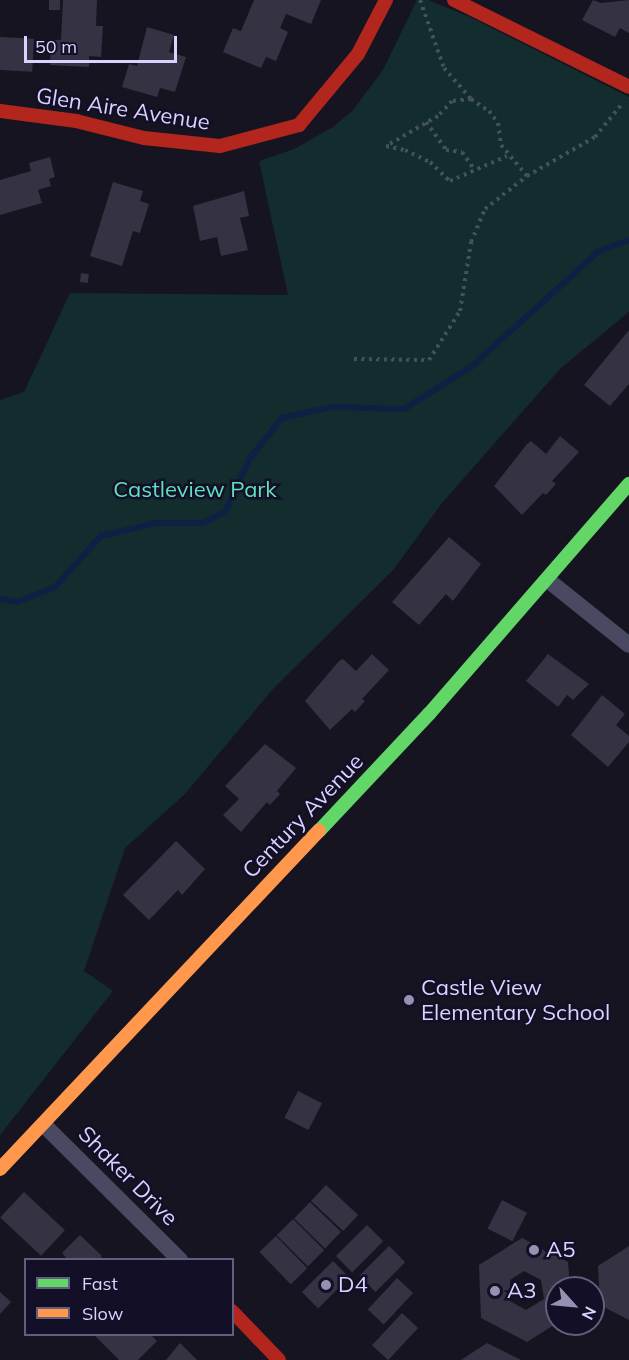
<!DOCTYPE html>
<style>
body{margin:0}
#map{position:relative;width:629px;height:1360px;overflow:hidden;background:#161421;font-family:Mulish,sans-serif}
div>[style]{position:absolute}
.green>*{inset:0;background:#132c2d}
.stream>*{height:6px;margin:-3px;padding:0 3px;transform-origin:3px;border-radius:3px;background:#0d2144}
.building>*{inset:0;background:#343243;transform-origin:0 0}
.path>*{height:4px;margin-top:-2px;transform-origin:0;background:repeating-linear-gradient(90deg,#44505f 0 3px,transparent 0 7.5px)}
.street>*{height:16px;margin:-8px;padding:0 8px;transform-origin:8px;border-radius:8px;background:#4a4962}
.fast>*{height:14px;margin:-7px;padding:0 7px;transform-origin:7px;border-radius:7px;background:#63d668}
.slow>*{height:14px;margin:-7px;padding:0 7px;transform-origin:7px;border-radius:7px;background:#ff974d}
.jam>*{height:14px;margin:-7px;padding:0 7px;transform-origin:7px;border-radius:7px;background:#b3261e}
.dots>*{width:16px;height:16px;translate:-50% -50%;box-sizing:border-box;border:3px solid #130f26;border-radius:50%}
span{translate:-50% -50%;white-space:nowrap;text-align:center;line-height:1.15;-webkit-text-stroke:5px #130f26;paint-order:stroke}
.street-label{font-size:22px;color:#d9d4ff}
.park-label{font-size:22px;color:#5fe0c0}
.poi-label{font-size:22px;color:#d9d4ff}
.left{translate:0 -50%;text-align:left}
.legend{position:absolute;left:24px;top:1258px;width:210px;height:78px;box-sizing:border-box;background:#130f26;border:2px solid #625e7d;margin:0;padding:8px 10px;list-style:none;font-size:18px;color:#d9d4ff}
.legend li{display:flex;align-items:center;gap:12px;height:30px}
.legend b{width:30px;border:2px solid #625e7d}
.north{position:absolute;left:545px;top:1276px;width:60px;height:60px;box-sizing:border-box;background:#130f26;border:2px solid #625e7d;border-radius:50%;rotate:117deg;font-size:16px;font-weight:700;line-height:24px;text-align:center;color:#d9d4ff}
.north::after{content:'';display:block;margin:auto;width:21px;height:27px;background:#9591b1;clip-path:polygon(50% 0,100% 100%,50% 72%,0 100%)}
.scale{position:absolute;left:24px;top:36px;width:153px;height:27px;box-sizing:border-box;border:3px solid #d9d4ff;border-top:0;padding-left:8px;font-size:18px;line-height:21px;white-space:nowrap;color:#d9d4ff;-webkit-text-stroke:4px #130f26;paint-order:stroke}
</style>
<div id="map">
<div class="green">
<i style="clip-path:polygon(417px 0,428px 0,470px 17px,629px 97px,629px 312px,560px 369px,442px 503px,394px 569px,272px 690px,185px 794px,125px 848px,84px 971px,113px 991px,0 1135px,0 400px,24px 392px,70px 293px,288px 295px,259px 161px,294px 149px,333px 127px,353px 110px,383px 70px)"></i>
</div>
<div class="stream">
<i style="left:0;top:599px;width:17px;rotate:10deg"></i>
<i style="left:17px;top:602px;width:41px;rotate:-21.5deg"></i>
<i style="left:55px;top:587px;width:69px;rotate:-48deg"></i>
<i style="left:101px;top:536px;width:57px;rotate:-13.3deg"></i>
<i style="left:156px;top:523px;width:47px"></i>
<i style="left:203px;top:523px;width:25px;rotate:-27deg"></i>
<i style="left:225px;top:512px;width:60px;rotate:-65.2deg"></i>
<i style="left:250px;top:458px;width:51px;rotate:-51.3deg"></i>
<i style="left:282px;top:418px;width:51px;rotate:-12.4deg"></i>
<i style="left:332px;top:407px;width:72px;rotate:1.6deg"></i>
<i style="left:404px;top:409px;width:79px;rotate:-32.1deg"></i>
<i style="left:471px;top:367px;width:173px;rotate:-42.2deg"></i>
<i style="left:599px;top:251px;width:32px;rotate:-20deg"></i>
</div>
<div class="building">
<i style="left:49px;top:0;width:11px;height:10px"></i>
<i style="clip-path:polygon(63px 0,97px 0,96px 26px,103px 26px,101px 57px,89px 56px,89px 67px,50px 65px,51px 40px,61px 40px)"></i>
<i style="clip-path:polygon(254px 0,321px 0,311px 24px,286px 14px,280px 28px,288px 32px,276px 61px,266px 57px,261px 68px,223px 52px,233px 28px,241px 31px)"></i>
<i style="clip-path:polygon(593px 0,601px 3px,629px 0,629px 33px,620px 28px,615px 37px,582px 20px)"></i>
<i style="clip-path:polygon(147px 27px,174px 35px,169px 52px,186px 57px,175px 92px,160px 88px,157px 97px,122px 87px,129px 64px,137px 66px)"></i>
<i style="left:0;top:37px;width:34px;height:33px;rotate:3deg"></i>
<i style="clip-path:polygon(50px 157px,55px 177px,49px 179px,51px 186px,38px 190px,42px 203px,0 215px,0 180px,31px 171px,29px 163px)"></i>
<i style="clip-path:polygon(113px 182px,143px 191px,140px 201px,149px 204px,140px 233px,133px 231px,122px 266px,90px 256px)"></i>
<i style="clip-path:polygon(244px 191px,249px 216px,240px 218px,248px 250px,221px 256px,217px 237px,200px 241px,193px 206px)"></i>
<i style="left:81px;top:273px;width:8px;height:9px;rotate:7deg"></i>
<i style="clip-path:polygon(629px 330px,629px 384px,610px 406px,584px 385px)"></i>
<i style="clip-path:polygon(560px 436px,579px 452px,552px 481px,556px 484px,546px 495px,543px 493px,522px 515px,494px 486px,527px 444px,531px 441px,546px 454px)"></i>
<i style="clip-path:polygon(449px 537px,481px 564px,453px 601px,446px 594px,419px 625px,392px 602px)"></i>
<i style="clip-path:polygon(372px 654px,389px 670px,362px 699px,365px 701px,355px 712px,352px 709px,330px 730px,305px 701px,339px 661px,343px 659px,356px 671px)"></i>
<i style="clip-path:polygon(548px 654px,589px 684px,573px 700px,567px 695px,558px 707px,526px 681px)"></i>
<i style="clip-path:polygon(602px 695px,625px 714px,616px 725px,629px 736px,629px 742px,608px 767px,571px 735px)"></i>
<i style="clip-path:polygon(265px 744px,296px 768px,277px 791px,280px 794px,270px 805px,267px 802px,241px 832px,223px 815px,239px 799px,225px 786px)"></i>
<i style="clip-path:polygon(176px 841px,205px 869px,182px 895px,178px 890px,149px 920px,123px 895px)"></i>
<i style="left:298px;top:1091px;width:27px;height:30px;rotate:27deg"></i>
<i style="left:326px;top:1185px;width:44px;height:22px;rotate:43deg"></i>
<i style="left:24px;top:1192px;width:56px;height:35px;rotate:43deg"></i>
<i style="left:502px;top:1200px;width:28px;height:32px;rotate:27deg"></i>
<i style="left:310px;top:1202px;width:43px;height:23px;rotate:44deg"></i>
<i style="left:293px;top:1219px;width:44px;height:23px;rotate:45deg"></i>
<i style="left:367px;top:1225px;width:23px;height:44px;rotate:45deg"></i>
<i style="clip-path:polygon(80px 1235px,102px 1256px,99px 1260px,68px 1260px,62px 1253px)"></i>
<i style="left:276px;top:1236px;width:45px;height:23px;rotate:46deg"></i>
<i style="clip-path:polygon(evenodd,522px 1238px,568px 1262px,570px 1288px,557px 1288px,557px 1323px,527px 1342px,481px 1318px,479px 1265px,522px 1238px,524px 1271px,541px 1280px,544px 1299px,526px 1310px,510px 1301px,510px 1280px,524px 1271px)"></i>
<i style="left:389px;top:1246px;width:23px;height:42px;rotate:45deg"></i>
<i style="clip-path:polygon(629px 1246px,629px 1320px,600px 1305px,598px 1266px)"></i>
<i style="left:333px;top:1261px;width:23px;height:44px;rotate:45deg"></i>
<i style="left:397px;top:1278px;width:22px;height:43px;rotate:43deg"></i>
<i style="clip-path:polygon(0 1292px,11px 1302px,0 1314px)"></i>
<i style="left:402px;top:1313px;width:22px;height:44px;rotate:43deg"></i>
<i style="clip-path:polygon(150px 1334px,157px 1341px,138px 1360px,119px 1360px,95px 1336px)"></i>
<i style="clip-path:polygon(180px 1343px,197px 1360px,166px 1360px)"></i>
<i style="clip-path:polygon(487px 1343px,521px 1360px,461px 1360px)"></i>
</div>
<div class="path">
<i style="left:420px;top:0;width:72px;rotate:70.6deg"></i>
<i style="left:444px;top:68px;width:41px;rotate:48.9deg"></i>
<i style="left:471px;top:99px;width:22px;rotate:34deg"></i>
<i style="left:489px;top:111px;width:15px;rotate:53deg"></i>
<i style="left:498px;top:123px;width:22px;rotate:82deg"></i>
<i style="left:501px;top:145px;width:40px;rotate:50deg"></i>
<i style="left:527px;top:176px;width:78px;rotate:-29.8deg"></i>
<i style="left:595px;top:137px;width:41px;rotate:-50.9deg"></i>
<i style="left:471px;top:99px;width:19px;rotate:174deg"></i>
<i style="left:452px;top:101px;width:21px;rotate:133deg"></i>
<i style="left:438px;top:116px;width:60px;rotate:150deg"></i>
<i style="left:386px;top:146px;width:19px;rotate:12deg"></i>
<i style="left:405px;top:150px;width:28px;rotate:26deg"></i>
<i style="left:430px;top:162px;width:28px;rotate:44deg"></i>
<i style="left:450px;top:181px;width:62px;rotate:-23.7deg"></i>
<i style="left:426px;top:122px;width:34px;rotate:54deg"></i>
<i style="left:446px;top:150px;width:16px;rotate:7deg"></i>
<i style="left:462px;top:152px;width:19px;rotate:55deg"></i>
<i style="left:354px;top:359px;width:75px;rotate:0.8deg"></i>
<i style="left:429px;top:360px;width:58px;rotate:-57.7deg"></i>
<i style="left:460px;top:311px;width:70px;rotate:-80.9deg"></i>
<i style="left:471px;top:242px;width:36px;rotate:-67deg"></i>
<i style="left:485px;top:209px;width:53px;rotate:-38.2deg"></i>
</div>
<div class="street">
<i style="left:549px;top:581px;width:102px;rotate:38.7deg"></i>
<i style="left:44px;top:1125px;width:192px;rotate:44.8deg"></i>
</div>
<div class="fast">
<i style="left:319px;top:831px;width:161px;rotate:-46.8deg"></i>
<i style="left:429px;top:714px;width:305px;rotate:-49deg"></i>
</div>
<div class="slow">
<i style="left:0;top:1169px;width:465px;rotate:-46.7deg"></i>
</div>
<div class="jam">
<i style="left:454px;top:0;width:195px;rotate:26.4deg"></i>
<i style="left:0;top:111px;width:77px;rotate:7.5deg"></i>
<i style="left:76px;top:121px;width:70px;rotate:14deg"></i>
<i style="left:144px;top:138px;width:76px;rotate:6deg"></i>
<i style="left:220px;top:146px;width:82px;rotate:-14.9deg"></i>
<i style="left:299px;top:125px;width:92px;rotate:-50.3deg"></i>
<i style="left:358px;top:54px;width:61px;rotate:-62.6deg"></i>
<i style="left:232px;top:1311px;width:68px;rotate:46.2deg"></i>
</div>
<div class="dots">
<i style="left:409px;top:1000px;background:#9591b1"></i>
<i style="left:534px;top:1250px;background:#9591b1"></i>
<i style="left:326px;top:1285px;background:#9591b1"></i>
<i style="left:495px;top:1291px;background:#9591b1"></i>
</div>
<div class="street-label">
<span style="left:123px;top:109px;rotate:9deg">Glen Aire Avenue</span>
<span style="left:303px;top:816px;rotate:-46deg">Century Avenue</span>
<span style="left:128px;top:1176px;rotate:45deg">Shaker Drive</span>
</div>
<div class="park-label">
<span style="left:195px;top:490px">Castleview Park</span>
</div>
<div class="poi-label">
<span class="left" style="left:421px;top:1000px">Castle View<br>Elementary School</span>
<span class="left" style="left:546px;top:1250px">A5</span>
<span class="left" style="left:338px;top:1285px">D4</span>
<span class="left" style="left:507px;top:1291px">A3</span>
</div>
<ul class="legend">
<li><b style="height:8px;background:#63d668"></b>Fast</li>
<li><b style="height:8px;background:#ff974d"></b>Slow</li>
</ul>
<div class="north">N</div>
<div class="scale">50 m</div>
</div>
